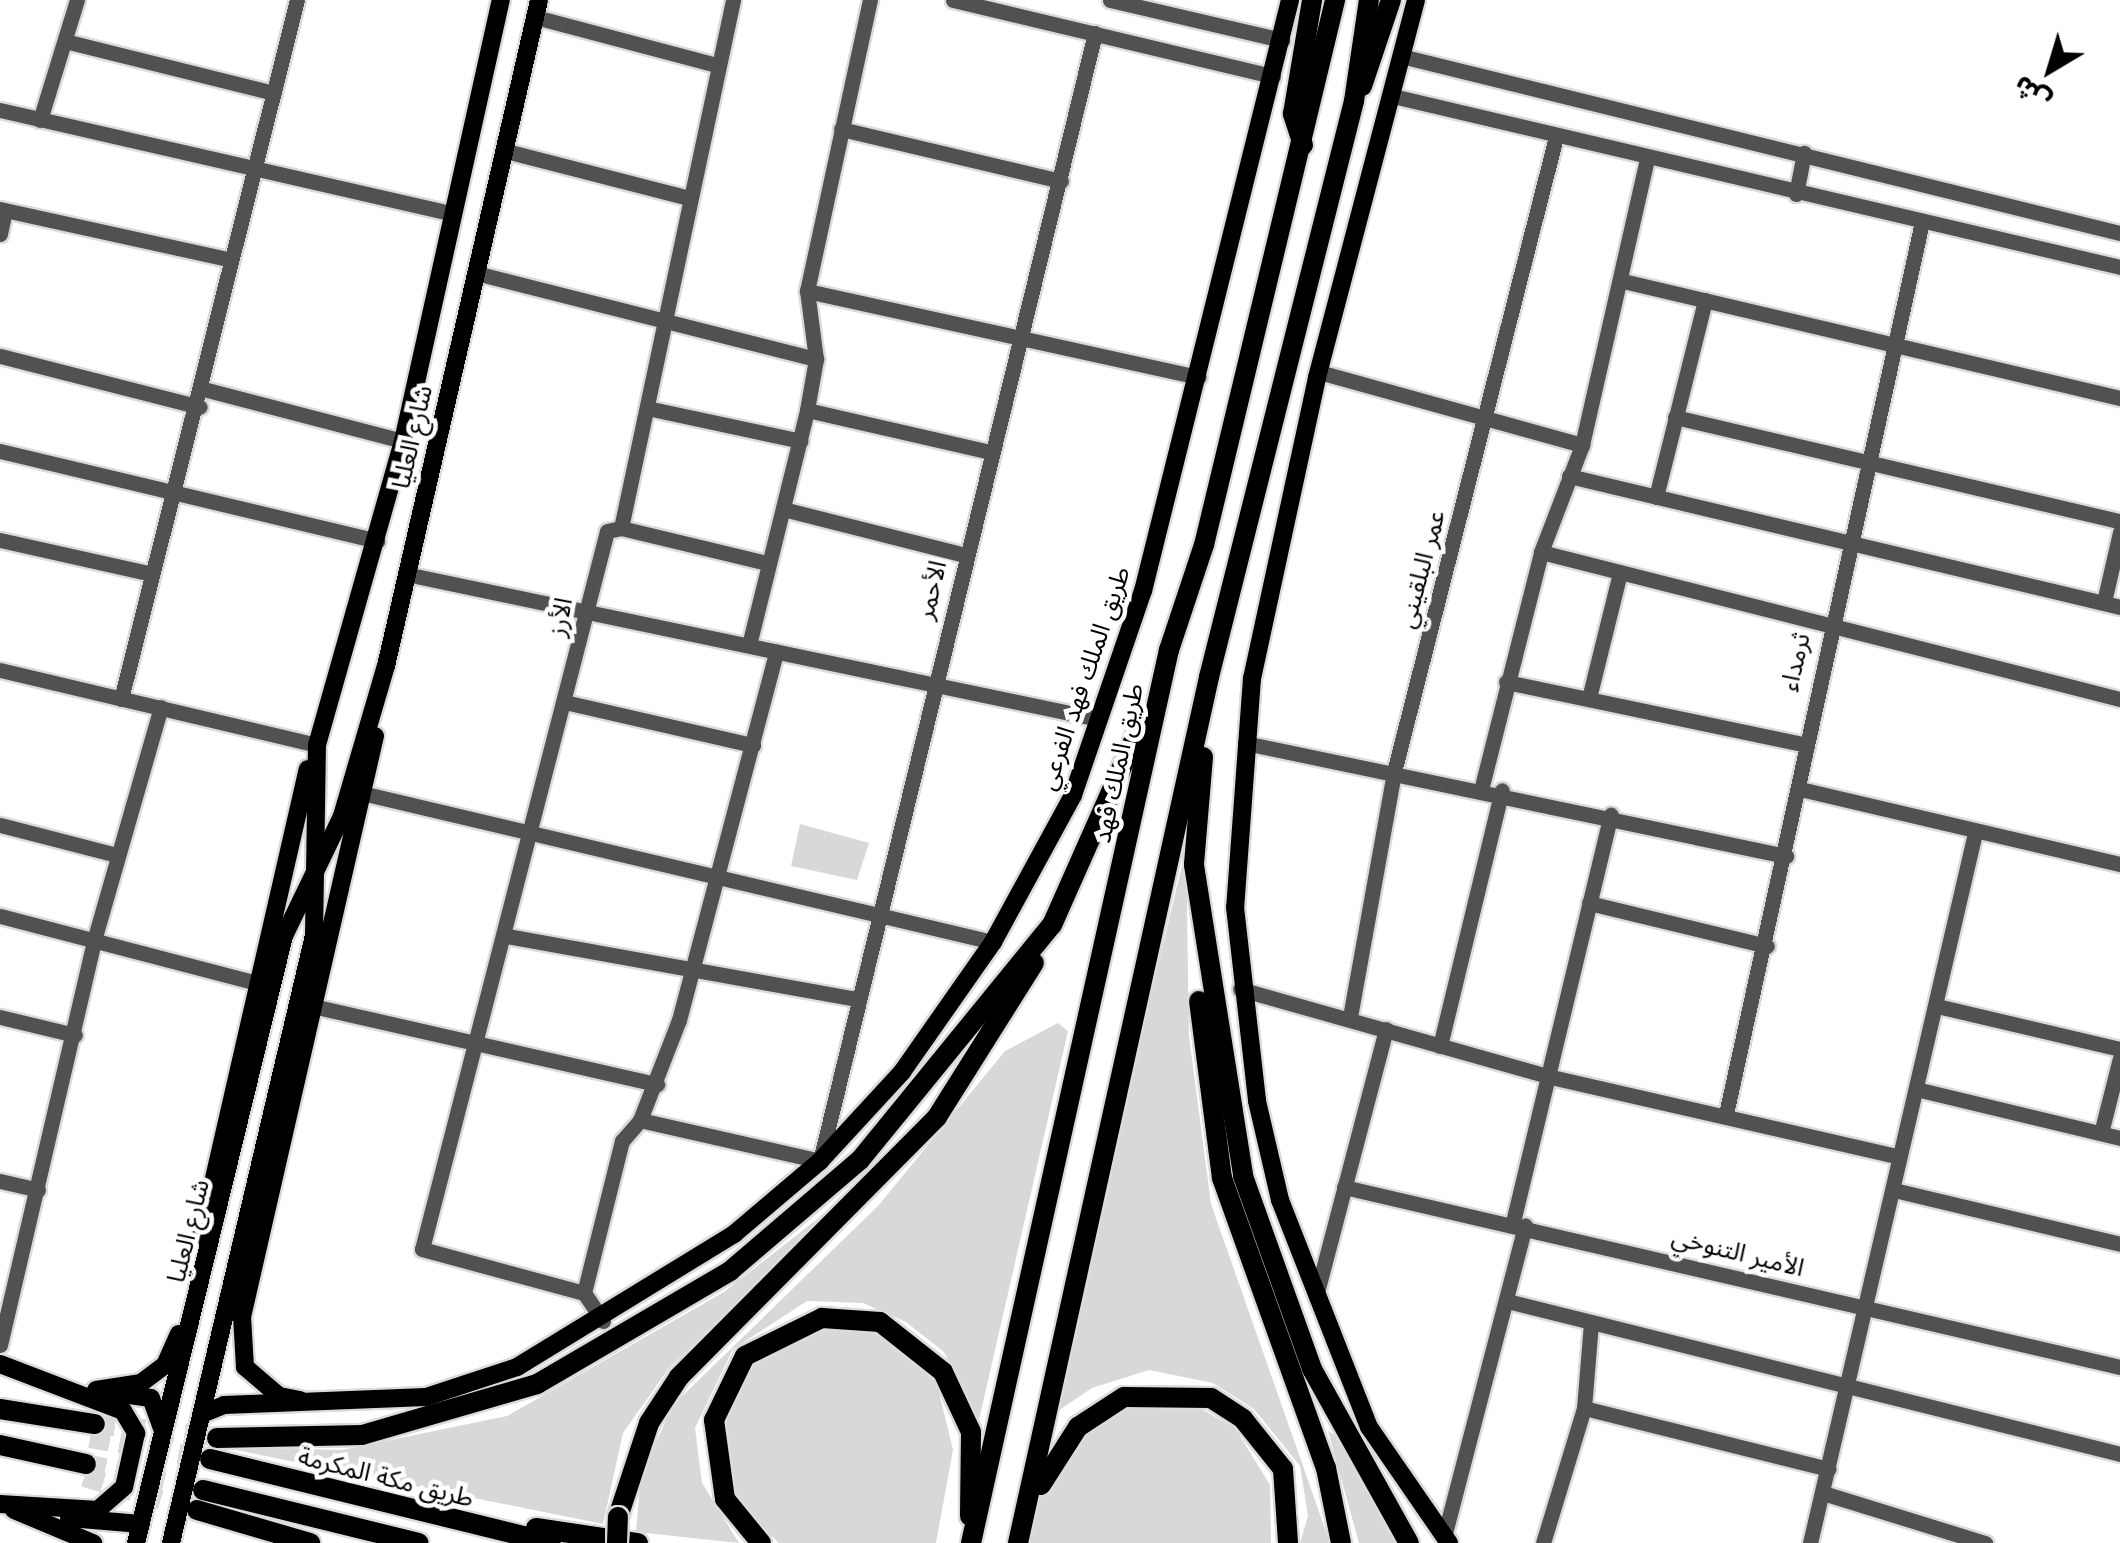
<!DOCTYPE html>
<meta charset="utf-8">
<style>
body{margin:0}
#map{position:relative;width:2120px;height:1543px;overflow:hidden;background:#fff;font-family:Inter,"Noto Sans Arabic",sans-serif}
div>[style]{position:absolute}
.green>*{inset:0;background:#d8d8d8}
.highway-tunnel>*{height:20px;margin-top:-10px;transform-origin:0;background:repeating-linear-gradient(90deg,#d9d9d9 0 20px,transparent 0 30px)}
.roads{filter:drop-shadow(2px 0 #dbdbdb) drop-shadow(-2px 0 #dbdbdb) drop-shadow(0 2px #dbdbdb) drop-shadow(0 -2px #dbdbdb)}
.minor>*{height:15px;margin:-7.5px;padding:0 7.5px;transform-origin:7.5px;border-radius:7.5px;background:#515151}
.major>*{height:18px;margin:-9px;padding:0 9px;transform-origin:9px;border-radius:9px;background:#000}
.highway>*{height:20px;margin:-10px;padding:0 10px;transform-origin:10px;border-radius:10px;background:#000}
.bridges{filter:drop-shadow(2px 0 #dbdbdb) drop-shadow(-2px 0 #dbdbdb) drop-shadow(0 2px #dbdbdb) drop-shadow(0 -2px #dbdbdb)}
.highway-bridge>*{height:20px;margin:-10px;padding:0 10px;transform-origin:10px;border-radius:10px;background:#000}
span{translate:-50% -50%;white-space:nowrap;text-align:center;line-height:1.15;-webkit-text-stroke:9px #fff;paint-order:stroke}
.street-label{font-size:25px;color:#000}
.north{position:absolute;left:2000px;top:20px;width:100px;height:100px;-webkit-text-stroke:8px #fff;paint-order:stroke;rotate:218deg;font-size:28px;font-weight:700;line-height:40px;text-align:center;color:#000}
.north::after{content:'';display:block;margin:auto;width:35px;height:45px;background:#000;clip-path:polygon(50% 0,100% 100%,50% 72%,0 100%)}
</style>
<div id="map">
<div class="green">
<i style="clip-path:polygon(800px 824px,869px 843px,857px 880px,791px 866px)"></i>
<i style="clip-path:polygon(1186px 849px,1189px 1036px,1211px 1204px,1330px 1543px,1300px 1543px,1308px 1516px,1300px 1466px,1254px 1409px,1213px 1383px,1149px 1370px,1092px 1388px,1049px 1417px)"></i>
<i style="clip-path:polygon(1058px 1023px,1068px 1031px,979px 1420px,944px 1352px,906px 1322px,863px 1303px,807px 1301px,733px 1349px,695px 1428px,702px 1483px,739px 1543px,636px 1532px,641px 1475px,673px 1405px,878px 1206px,1005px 1051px)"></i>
<i style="clip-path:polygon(839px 1202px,669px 1368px,623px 1433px,603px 1524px,221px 1447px,342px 1450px,507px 1416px,724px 1292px)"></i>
<i style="clip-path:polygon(810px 1325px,882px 1332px,936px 1380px,953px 1450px,936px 1543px,779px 1543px,731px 1496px,718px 1425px,748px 1360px)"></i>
<i style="clip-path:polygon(1129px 1403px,1196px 1406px,1235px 1428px,1270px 1485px,1271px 1543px,1027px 1543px,1041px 1487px,1072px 1437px)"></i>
<i style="clip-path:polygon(1328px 1431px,1340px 1438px,1400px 1543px,1359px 1543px)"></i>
</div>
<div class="highway-tunnel">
<i style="left:95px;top:1424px;width:117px;rotate:6.4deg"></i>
<i style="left:90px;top:1438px;width:120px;rotate:10.1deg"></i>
<i style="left:86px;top:1464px;width:119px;rotate:12.6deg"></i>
<i style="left:84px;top:1477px;width:118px;rotate:16.3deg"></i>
</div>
<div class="roads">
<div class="minor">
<i style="left:953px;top:0;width:329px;rotate:13.4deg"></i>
<i style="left:1110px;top:0;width:177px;rotate:13.1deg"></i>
<i style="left:535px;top:17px;width:188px;rotate:14.8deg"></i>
<i style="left:65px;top:41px;width:215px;rotate:14deg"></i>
<i style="left:1405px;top:57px;width:736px;rotate:13.83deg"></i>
<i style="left:1397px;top:97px;width:743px;rotate:13.23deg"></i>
<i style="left:0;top:110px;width:461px;rotate:12.9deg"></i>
<i style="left:40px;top:120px;width:126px;rotate:-72.9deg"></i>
<i style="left:841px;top:129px;width:226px;rotate:13.3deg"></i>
<i style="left:506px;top:151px;width:189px;rotate:14.4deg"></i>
<i style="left:1796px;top:194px;width:42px;rotate:-79deg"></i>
<i style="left:0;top:209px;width:233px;rotate:12.4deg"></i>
<i style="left:0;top:234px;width:24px;rotate:-78deg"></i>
<i style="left:476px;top:273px;width:351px;rotate:14.2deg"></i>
<i style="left:1623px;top:281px;width:511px;rotate:13.25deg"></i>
<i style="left:807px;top:291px;width:401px;rotate:12.4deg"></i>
<i style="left:0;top:356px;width:206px;rotate:14.3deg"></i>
<i style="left:1319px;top:372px;width:273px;rotate:15.5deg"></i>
<i style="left:203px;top:389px;width:207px;rotate:14.6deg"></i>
<i style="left:647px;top:408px;width:157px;rotate:12.1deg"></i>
<i style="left:807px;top:410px;width:188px;rotate:12.9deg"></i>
<i style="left:1675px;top:417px;width:457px;rotate:13.2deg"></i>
<i style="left:0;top:451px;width:388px;rotate:13.4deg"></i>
<i style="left:1569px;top:476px;width:566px;rotate:13.37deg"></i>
<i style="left:1656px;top:497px;width:203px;rotate:-76deg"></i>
<i style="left:787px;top:510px;width:184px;rotate:14.2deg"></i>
<i style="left:621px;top:528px;width:150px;rotate:13.5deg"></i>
<i style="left:0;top:540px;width:152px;rotate:12.6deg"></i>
<i style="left:1541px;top:552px;width:597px;rotate:14.25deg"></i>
<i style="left:406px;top:574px;width:707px;rotate:11.83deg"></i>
<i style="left:2104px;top:602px;width:72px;rotate:-77.1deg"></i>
<i style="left:749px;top:645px;width:242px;rotate:-76.1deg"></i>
<i style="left:807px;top:410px;width:52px;rotate:-80deg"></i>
<i style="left:816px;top:359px;width:69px;rotate:-97.5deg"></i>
<i style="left:807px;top:291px;width:298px;rotate:-77.8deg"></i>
<i style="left:0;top:670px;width:326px;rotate:13.3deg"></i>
<i style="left:1506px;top:682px;width:302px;rotate:11.8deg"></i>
<i style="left:1589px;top:698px;width:129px;rotate:-76.1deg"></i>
<i style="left:121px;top:699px;width:721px;rotate:-75.87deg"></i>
<i style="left:569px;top:703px;width:189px;rotate:12.9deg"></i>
<i style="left:1245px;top:743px;width:553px;rotate:11.8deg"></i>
<i style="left:1482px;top:786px;width:241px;rotate:-75.8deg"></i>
<i style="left:1541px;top:552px;width:115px;rotate:-69deg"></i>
<i style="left:1582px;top:445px;width:294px;rotate:-77.2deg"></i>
<i style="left:1800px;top:789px;width:329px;rotate:13.2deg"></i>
<i style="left:366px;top:794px;width:644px;rotate:13.28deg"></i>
<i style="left:0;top:825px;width:121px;rotate:14.4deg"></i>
<i style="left:1589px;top:903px;width:183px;rotate:13.6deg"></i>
<i style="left:0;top:916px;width:262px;rotate:14.6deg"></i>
<i style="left:507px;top:936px;width:356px;rotate:10.2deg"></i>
<i style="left:1240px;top:989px;width:319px;rotate:15.8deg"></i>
<i style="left:1547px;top:1076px;width:358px;rotate:12.9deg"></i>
<i style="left:1937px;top:1006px;width:188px;rotate:13.2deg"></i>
<i style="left:317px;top:1007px;width:349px;rotate:12.8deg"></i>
<i style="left:0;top:1017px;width:77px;rotate:13.5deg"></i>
<i style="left:1350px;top:1017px;width:253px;rotate:-79.8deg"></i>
<i style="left:1395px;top:768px;width:651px;rotate:-75.69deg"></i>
<i style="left:1440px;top:1046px;width:263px;rotate:-76.4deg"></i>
<i style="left:1916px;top:1089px;width:210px;rotate:13.5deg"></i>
<i style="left:1726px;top:1114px;width:913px;rotate:-77.61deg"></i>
<i style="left:640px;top:1120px;width:185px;rotate:12.8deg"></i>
<i style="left:820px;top:1161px;width:1161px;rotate:-76.3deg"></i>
<i style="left:2101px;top:1133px;width:77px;rotate:-75.8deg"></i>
<i style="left:0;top:1181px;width:39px;rotate:13deg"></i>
<i style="left:1344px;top:1187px;width:797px;rotate:13.06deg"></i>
<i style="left:1894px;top:1190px;width:232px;rotate:13.4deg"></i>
<i style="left:1513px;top:1222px;width:419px;rotate:-76.5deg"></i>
<i style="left:584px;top:1293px;width:168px;rotate:-164.8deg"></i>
<i style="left:422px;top:1249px;width:741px;rotate:-75.55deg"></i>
<i style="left:607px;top:531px;width:14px;rotate:-12deg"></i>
<i style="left:621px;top:528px;width:540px;rotate:-78.02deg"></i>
<i style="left:1316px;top:1296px;width:276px;rotate:-75.3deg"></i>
<i style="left:1507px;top:1301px;width:632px;rotate:14.01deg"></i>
<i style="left:603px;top:1321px;width:34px;rotate:-124deg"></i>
<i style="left:584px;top:1293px;width:157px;rotate:-76deg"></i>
<i style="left:622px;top:1141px;width:28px;rotate:-49deg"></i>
<i style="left:640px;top:1120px;width:107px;rotate:-68.7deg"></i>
<i style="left:679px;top:1020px;width:381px;rotate:-75.2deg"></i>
<i style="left:0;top:1345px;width:419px;rotate:-76.9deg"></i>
<i style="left:95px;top:937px;width:239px;rotate:-74deg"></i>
<i style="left:1584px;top:1408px;width:252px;rotate:14deg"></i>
<i style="left:1823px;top:1493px;width:170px;rotate:17.2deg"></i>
<i style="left:1444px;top:1537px;width:322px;rotate:-75.4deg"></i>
<i style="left:1543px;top:1543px;width:141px;rotate:-73.1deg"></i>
<i style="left:1584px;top:1408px;width:86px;rotate:-85.3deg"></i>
<i style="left:1810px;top:1543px;width:729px;rotate:-76.92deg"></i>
</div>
<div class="major">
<i style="left:1416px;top:0;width:391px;rotate:104.7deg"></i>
<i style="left:1317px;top:378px;width:307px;rotate:102.2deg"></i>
<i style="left:1252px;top:678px;width:230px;rotate:94.2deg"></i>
<i style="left:1235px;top:907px;width:195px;rotate:83.5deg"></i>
<i style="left:1257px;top:1101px;width:102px;rotate:76.9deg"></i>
<i style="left:1280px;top:1200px;width:244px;rotate:68.6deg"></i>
<i style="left:1369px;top:1427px;width:141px;rotate:55.4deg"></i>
<i style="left:201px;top:1235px;width:478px;rotate:-77.1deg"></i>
<i style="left:0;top:1364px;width:132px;rotate:20.9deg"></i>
<i style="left:123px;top:1411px;width:26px;rotate:59deg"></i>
<i style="left:136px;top:1433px;width:55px;rotate:102.5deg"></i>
<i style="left:124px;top:1487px;width:35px;rotate:139deg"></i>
<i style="left:98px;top:1510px;width:98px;rotate:-176.5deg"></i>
<i style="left:96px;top:1390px;width:46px;rotate:-8.8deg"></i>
<i style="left:141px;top:1383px;width:30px;rotate:-37deg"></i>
<i style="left:165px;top:1365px;width:34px;rotate:-66deg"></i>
<i style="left:115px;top:1393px;width:36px;rotate:8deg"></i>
<i style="left:151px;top:1398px;width:32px;rotate:70deg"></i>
<i style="left:300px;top:1400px;width:21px;rotate:-169deg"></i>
<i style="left:279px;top:1396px;width:45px;rotate:-139.5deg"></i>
<i style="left:245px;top:1367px;width:50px;rotate:-93.4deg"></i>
<i style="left:242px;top:1317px;width:596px;rotate:-77.11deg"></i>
<i style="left:202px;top:1414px;width:24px;rotate:-22deg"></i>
<i style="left:224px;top:1405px;width:202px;rotate:-2.3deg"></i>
<i style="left:426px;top:1397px;width:96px;rotate:-18.2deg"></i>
<i style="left:517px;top:1367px;width:255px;rotate:-31.5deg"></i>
<i style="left:734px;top:1234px;width:113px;rotate:-40.3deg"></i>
<i style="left:820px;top:1161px;width:121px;rotate:-47.3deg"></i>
<i style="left:902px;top:1072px;width:159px;rotate:-55deg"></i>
<i style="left:993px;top:942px;width:167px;rotate:-61.4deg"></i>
<i style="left:1073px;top:795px;width:216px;rotate:-71.1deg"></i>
<i style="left:1143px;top:591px;width:609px;rotate:-76.03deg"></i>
<i style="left:14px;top:1510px;width:86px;rotate:22.7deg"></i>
<i style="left:69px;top:1518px;width:72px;rotate:4.8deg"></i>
<i style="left:136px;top:1543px;width:625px;rotate:-76.3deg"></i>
<i style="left:284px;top:936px;width:133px;rotate:-64.2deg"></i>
<i style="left:342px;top:816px;width:156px;rotate:-73.7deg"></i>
<i style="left:386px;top:666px;width:683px;rotate:-77.06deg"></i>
<i style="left:171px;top:1543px;width:625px;rotate:-76.76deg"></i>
<i style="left:314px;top:935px;width:190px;rotate:-89.1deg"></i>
<i style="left:317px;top:745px;width:316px;rotate:-74.2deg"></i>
<i style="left:403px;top:441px;width:452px;rotate:-77.5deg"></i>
</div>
<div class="highway">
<i style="left:1362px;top:86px;width:91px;rotate:-71.4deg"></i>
<i style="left:1303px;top:145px;width:33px;rotate:-108deg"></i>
<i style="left:1293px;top:114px;width:116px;rotate:-80.5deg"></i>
<i style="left:1203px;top:757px;width:108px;rotate:94.8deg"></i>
<i style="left:1194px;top:865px;width:315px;rotate:81deg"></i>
<i style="left:1243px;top:1176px;width:205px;rotate:70.3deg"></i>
<i style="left:1312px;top:1369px;width:199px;rotate:60.9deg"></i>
<i style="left:1199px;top:1001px;width:178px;rotate:82.6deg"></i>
<i style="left:1222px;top:1178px;width:308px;rotate:70.3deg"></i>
<i style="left:1326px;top:1468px;width:76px;rotate:78.7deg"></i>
<i style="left:0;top:1409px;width:96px;rotate:9deg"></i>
<i style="left:217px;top:1438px;width:145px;rotate:-1.2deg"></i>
<i style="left:362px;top:1435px;width:182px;rotate:-16.2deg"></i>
<i style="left:537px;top:1384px;width:224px;rotate:-30.3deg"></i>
<i style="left:730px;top:1271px;width:171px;rotate:-40.5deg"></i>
<i style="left:860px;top:1160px;width:303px;rotate:-50.8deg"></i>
<i style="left:1052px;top:925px;width:222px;rotate:-66.1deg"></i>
<i style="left:0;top:1445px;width:88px;rotate:12.5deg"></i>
<i style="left:210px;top:1459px;width:351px;rotate:13.8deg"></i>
<i style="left:1041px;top:1485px;width:69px;rotate:-57.5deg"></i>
<i style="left:1078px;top:1427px;width:55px;rotate:-33.1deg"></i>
<i style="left:1124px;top:1397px;width:87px;rotate:0.7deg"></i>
<i style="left:1211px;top:1398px;width:38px;rotate:33deg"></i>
<i style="left:1243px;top:1419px;width:64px;rotate:51.3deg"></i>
<i style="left:1283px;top:1469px;width:74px;rotate:86.1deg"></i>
<i style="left:203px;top:1490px;width:222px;rotate:13.8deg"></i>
<i style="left:197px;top:1510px;width:118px;rotate:16.3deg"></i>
<i style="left:618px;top:1517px;width:99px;rotate:-71.7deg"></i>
<i style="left:649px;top:1423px;width:55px;rotate:-56.9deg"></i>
<i style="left:679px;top:1377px;width:366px;rotate:-45.2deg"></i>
<i style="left:937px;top:1117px;width:182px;rotate:-57.8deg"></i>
<i style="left:536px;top:1528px;width:103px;rotate:8.4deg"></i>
<i style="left:761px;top:1543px;width:57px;rotate:-129.3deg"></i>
<i style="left:725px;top:1499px;width:80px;rotate:-97.9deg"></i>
<i style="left:714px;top:1420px;width:71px;rotate:-64.2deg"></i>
<i style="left:745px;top:1356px;width:86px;rotate:-26.3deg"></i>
<i style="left:822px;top:1318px;width:58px;rotate:3.9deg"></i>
<i style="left:880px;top:1322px;width:80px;rotate:38.4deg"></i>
<i style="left:943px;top:1372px;width:66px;rotate:65deg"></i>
<i style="left:971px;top:1432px;width:84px;rotate:90.7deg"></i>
<i style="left:971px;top:1543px;width:915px;rotate:-77.5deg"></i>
<i style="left:1169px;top:650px;width:111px;rotate:-71.6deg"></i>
<i style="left:1204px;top:545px;width:561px;rotate:-76.48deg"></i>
<i style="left:1018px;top:1543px;width:887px;rotate:-77.56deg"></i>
<i style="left:1209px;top:677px;width:594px;rotate:-75.87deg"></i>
<i style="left:1354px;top:101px;width:102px;rotate:-81.6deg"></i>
</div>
</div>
<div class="bridges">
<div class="highway-bridge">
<i style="left:617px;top:1543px;width:26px;rotate:-88deg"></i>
</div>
</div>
<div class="street-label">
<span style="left:412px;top:437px;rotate:-77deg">شارع العليا</span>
<span style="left:1421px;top:569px;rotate:-75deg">عمر البلقيني</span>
<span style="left:931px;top:590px;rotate:-76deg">الأحمر</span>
<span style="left:560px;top:617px;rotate:-78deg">الأرز</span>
<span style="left:1795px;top:662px;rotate:-77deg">ثرمداء</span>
<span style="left:1084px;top:678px;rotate:-71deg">طريق الملك فهد الفرعي</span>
<span style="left:1118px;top:763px;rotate:-78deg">طريق الملك فهد</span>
<span style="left:188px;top:1231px;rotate:-76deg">شارع العليا</span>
<span style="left:1738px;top:1252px;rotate:14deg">الأمير التنوخي</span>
<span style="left:386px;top:1477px;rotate:14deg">طريق مكة المكرمة</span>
</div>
<div class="north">ش</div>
</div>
